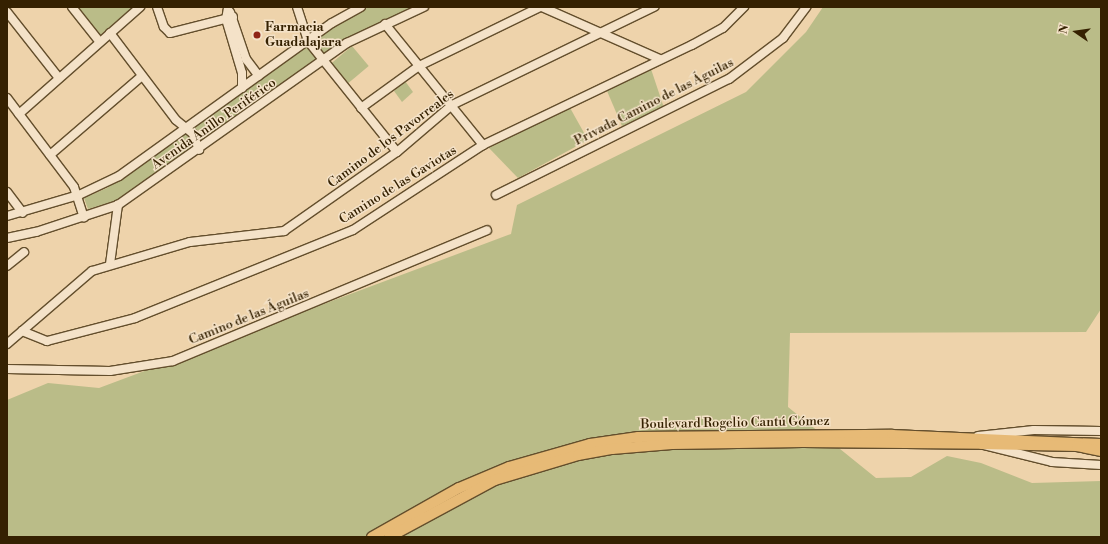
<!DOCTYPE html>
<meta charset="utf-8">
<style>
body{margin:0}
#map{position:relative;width:1108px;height:544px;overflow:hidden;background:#eed3ab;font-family:"Libre Bodoni",serif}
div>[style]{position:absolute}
.green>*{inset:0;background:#babc88;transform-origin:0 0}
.roads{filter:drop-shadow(1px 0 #634e2c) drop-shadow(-1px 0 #634e2c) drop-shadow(0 1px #634e2c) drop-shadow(0 -1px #634e2c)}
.minor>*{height:8px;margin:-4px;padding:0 4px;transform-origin:4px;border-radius:4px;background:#f4e2c8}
.major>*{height:10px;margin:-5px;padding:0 5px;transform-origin:5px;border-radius:5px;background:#e7ba76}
.dots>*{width:11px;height:11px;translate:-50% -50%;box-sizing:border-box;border:2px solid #f4e2c8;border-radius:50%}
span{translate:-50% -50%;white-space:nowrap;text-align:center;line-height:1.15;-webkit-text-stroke:3px #f4e2c8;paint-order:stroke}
.poi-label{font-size:13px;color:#352101;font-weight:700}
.left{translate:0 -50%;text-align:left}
.street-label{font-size:13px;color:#352101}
.frame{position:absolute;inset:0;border:8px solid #352101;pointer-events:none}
.north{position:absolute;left:1056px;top:12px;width:40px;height:40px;-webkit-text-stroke:3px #f4e2c8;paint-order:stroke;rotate:283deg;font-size:11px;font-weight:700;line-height:16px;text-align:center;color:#352101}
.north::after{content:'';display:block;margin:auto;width:14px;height:18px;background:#352101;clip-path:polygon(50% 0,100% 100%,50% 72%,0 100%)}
</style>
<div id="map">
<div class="green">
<i style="clip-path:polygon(77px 7px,133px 7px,99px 36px)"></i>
<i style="clip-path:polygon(368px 7px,416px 7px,347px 41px,156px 177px,115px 201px,88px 209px,84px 198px,107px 188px,341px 21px)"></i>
<i style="clip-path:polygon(823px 7px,1101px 7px,1101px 309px,1086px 332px,790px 333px,788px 407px,876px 478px,911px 477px,947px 456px,981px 463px,1032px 483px,1101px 481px,1101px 537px,7px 537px,7px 400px,48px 383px,99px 388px,511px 234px,517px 205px,746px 92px,806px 32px)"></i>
<i style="left:352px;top:46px;width:26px;height:28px;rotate:50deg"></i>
<i style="clip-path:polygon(651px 69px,664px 108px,622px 126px,607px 91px)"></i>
<i style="clip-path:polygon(405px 81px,413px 92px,402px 102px,394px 91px)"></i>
<i style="clip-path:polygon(569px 106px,588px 140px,518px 178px,489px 148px)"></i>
</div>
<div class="roads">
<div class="minor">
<i style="left:72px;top:7px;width:43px;rotate:51.5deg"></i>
<i style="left:157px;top:7px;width:21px;rotate:71deg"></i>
<i style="left:164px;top:27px;width:8px;rotate:45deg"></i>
<i style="left:170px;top:33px;width:65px;rotate:-14.3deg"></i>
<i style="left:297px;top:7px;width:36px;rotate:72deg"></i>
<i style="left:308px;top:41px;width:142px;rotate:51.3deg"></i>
<i style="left:542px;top:7px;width:129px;rotate:23.8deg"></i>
<i style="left:228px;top:8px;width:11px;rotate:100deg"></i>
<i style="left:226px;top:19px;width:56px;rotate:73.5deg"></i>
<i style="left:242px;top:73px;width:15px;rotate:90deg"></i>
<i style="left:7px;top:12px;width:84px;rotate:51.8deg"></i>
<i style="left:230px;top:12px;width:50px;rotate:71.2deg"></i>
<i style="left:246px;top:59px;width:21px;rotate:53deg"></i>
<i style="left:385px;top:24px;width:156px;rotate:51deg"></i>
<i style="left:110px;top:33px;width:109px;rotate:52.8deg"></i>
<i style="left:176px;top:120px;width:22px;rotate:39deg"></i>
<i style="left:193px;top:134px;width:17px;rotate:69deg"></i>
<i style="left:7px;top:98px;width:111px;rotate:53deg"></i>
<i style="left:74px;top:187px;width:32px;rotate:72deg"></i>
<i style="left:361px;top:108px;width:72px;rotate:-35.9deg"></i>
<i style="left:419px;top:66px;width:135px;rotate:-26deg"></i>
<i style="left:19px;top:114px;width:162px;rotate:-41.5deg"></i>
<i style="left:50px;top:155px;width:121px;rotate:-40.7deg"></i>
<i style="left:7px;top:192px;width:26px;rotate:53deg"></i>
<i style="left:496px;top:195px;width:260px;rotate:-26.5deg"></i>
<i style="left:729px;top:79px;width:68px;rotate:-37.2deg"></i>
<i style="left:783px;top:38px;width:39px;rotate:-53deg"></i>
<i style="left:7px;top:216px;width:75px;rotate:-16.3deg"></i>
<i style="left:79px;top:195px;width:44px;rotate:-25.4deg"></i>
<i style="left:119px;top:176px;width:262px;rotate:-35.7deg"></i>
<i style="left:332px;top:23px;width:33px;rotate:-29deg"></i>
<i style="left:7px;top:238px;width:30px;rotate:-12deg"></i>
<i style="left:36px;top:232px;width:86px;rotate:-18.2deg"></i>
<i style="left:118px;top:205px;width:281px;rotate:-35.3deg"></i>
<i style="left:347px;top:43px;width:85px;rotate:-25.1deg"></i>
<i style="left:110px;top:264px;width:60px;rotate:-82.3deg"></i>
<i style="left:7px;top:266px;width:22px;rotate:-39deg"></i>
<i style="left:22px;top:331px;width:27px;rotate:22deg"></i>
<i style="left:47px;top:341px;width:91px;rotate:-14.6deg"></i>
<i style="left:135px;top:318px;width:235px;rotate:-22deg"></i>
<i style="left:353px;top:230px;width:155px;rotate:-33.2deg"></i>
<i style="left:483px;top:145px;width:232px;rotate:-25.6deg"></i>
<i style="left:692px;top:45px;width:35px;rotate:-29deg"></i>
<i style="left:723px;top:28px;width:30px;rotate:-45deg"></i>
<i style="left:7px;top:344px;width:112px;rotate:-40.7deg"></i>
<i style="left:92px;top:271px;width:102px;rotate:-16.5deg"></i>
<i style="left:190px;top:242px;width:95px;rotate:-6.7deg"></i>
<i style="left:284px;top:231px;width:138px;rotate:-35deg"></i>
<i style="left:397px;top:152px;width:72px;rotate:-40.5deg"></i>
<i style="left:452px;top:105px;width:225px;rotate:-25.9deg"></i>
<i style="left:7px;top:369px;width:103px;rotate:1.1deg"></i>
<i style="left:110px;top:371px;width:64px;rotate:-9deg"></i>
<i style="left:173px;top:361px;width:340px;rotate:-22.6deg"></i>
<i style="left:978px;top:436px;width:56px;rotate:-6.1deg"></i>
<i style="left:1034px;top:430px;width:67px;rotate:0.9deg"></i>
<i style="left:984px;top:445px;width:70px;rotate:14deg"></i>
<i style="left:1052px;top:462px;width:49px;rotate:3.5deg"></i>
</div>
<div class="major">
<i style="left:372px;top:537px;width:100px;rotate:-29.4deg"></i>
<i style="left:459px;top:488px;width:54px;rotate:-22.8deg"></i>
<i style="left:509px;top:467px;width:84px;rotate:-15.9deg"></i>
<i style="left:590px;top:444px;width:49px;rotate:-8.3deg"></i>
<i style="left:638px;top:437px;width:254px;rotate:-0.5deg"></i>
<i style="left:892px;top:435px;width:209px;rotate:2.5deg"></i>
<i style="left:389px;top:537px;width:120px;rotate:-28.3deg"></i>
<i style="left:495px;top:480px;width:87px;rotate:-16.8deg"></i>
<i style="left:578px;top:455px;width:35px;rotate:-10deg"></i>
<i style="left:612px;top:449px;width:60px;rotate:-4.8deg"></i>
<i style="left:672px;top:444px;width:131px;rotate:-0.9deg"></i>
<i style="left:803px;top:442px;width:179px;rotate:0.6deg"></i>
<i style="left:982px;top:444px;width:95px;rotate:1.2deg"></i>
<i style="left:1077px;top:446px;width:25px;rotate:12deg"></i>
</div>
</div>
<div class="dots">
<i style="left:257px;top:35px;background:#8f2418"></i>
</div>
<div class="poi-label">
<span class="left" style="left:265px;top:35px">Farmacia<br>Guadalajara</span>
</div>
<div class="street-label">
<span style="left:654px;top:102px;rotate:-27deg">Privada Camino de las Águilas</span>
<span style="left:214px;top:124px;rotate:-35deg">Avenida Anillo Periférico</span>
<span style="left:391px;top:139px;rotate:-37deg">Camino de los Pavorreales</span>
<span style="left:398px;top:185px;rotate:-32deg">Camino de las Gaviotas</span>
<span style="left:249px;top:317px;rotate:-22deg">Camino de las Águilas</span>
<span style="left:735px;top:423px;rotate:-1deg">Boulevard Rogelio Cantú Gómez</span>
</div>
<div class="frame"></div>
<div class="north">N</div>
</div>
